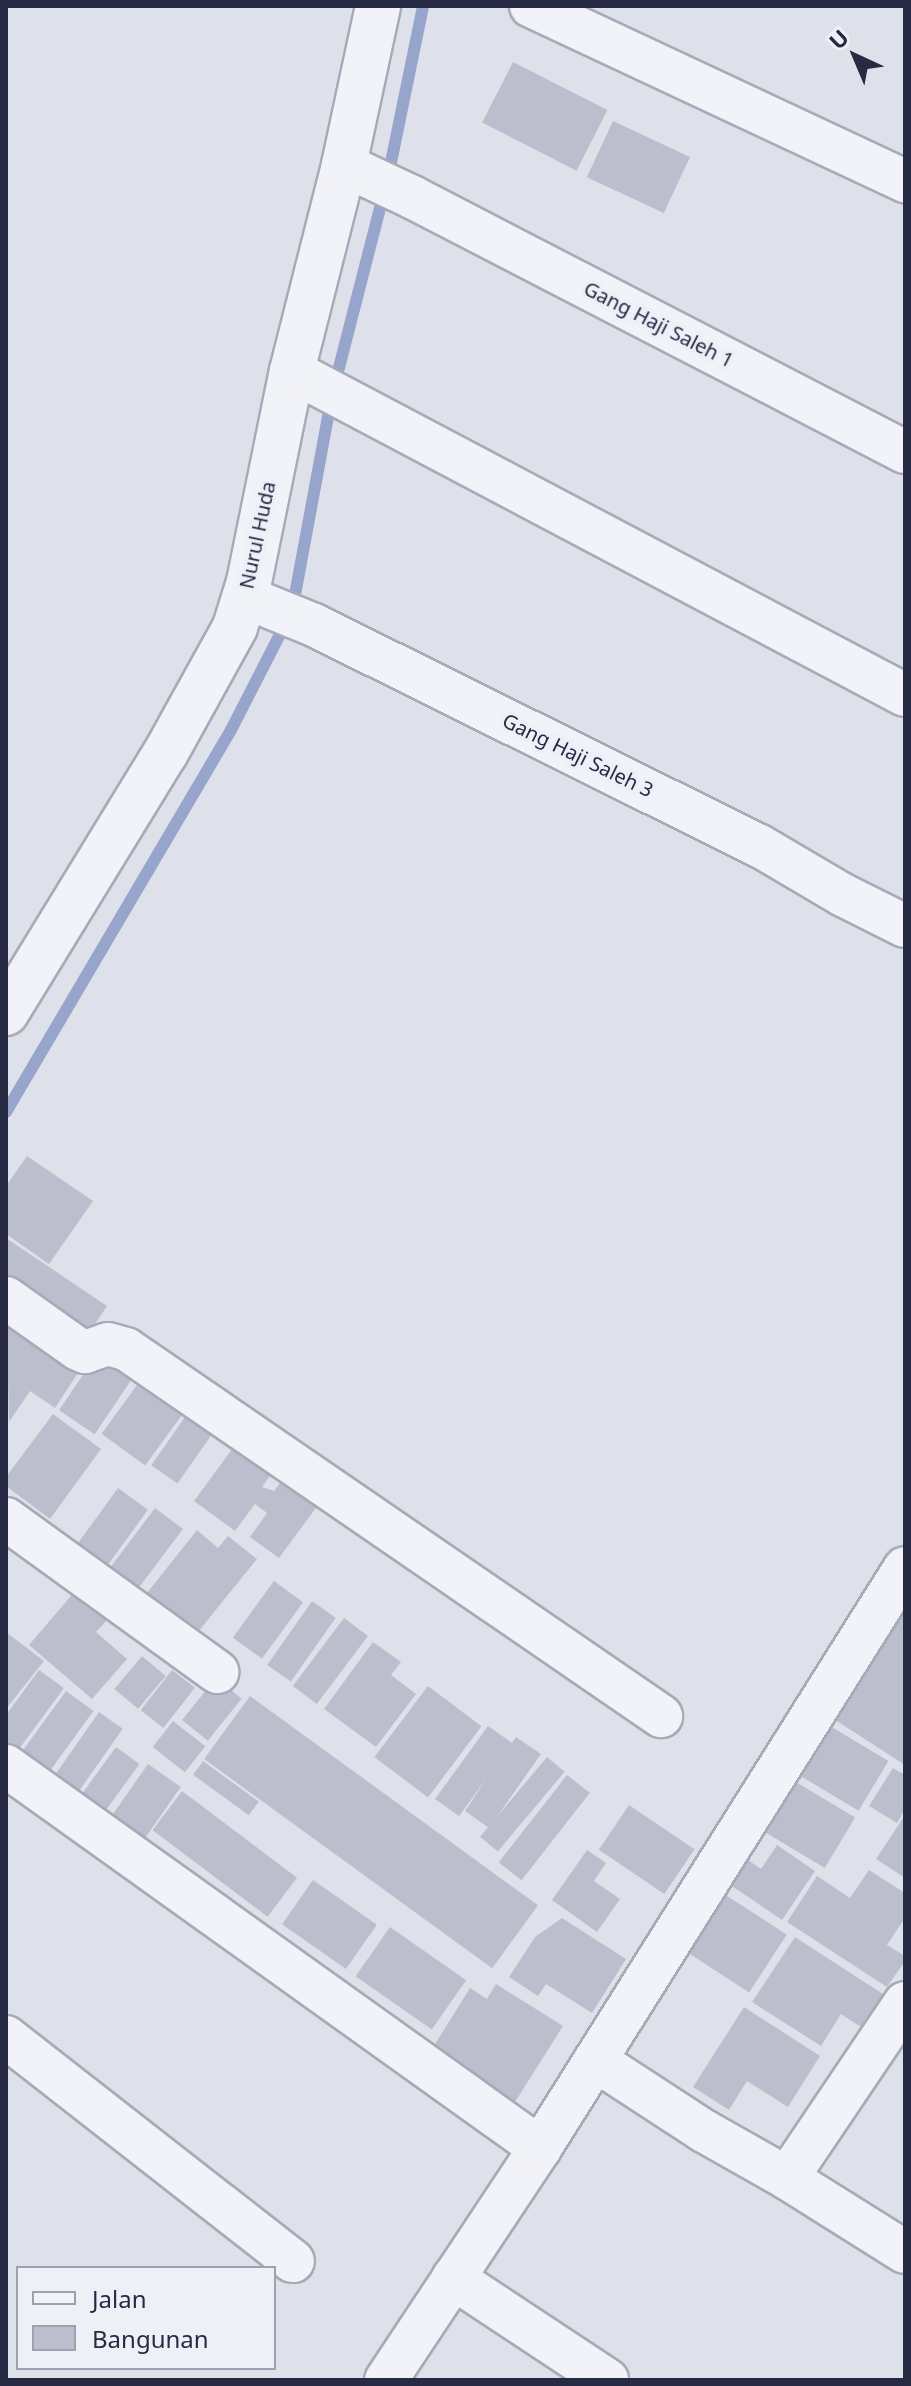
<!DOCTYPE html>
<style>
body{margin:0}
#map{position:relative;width:911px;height:2386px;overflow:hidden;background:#dfe1ea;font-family:"Noto Sans",sans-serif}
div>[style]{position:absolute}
.stream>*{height:12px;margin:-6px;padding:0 6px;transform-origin:6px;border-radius:6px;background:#97a5cd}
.building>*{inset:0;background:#bcbecd;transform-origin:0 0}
.roads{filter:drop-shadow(2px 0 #a8aab8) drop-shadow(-2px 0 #a8aab8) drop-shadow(0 2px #a8aab8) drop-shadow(0 -2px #a8aab8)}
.minor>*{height:42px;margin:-21px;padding:0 21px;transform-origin:21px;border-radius:21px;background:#f2f3f8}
.tertiary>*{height:44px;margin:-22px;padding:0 22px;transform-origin:22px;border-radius:22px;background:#f2f3f8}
span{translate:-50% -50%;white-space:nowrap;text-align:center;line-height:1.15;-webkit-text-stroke:8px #eff0f7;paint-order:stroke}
.street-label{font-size:20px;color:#262a43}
.frame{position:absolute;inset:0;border:8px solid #262a43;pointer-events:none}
.legend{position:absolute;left:16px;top:2266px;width:260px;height:104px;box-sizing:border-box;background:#eff0f7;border:2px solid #9fa1af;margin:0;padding:10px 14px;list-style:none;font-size:24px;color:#262a43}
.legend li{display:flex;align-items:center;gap:16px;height:40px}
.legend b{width:40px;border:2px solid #9fa1af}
.north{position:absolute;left:815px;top:16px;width:80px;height:80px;-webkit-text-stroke:6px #eff0f7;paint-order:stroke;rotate:316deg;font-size:22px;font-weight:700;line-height:32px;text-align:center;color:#262a43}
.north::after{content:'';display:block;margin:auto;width:28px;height:36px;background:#262a43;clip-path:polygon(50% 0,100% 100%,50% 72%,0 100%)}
</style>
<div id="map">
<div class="stream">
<i style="left:6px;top:1112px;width:443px;rotate:-59.5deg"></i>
<i style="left:231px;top:730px;width:134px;rotate:-62.9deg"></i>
<i style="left:292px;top:611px;width:220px;rotate:-79.5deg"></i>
<i style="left:332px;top:395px;width:225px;rotate:-75.6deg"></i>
<i style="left:388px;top:177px;width:175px;rotate:-78.4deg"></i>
</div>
<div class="building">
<i style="left:513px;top:62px;width:106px;height:68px;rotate:27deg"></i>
<i style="left:613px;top:121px;width:85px;height:62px;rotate:25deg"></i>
<i style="clip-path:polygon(27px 1156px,93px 1201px,49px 1264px,6px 1234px,6px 1186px)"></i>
<i style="clip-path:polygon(6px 1238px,107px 1306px,83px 1342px,6px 1290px)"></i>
<i style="clip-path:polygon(6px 1305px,87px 1359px,55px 1408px,30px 1391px,9px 1422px)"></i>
<i style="left:101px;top:1348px;width:43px;height:75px;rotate:34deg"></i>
<i style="left:145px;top:1374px;width:54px;height:74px;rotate:36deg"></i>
<i style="left:192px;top:1407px;width:32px;height:71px;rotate:35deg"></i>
<i style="clip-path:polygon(53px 1414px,101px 1449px,50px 1519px,6px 1486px,6px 1477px)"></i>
<i style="clip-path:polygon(238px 1441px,275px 1469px,262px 1487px,274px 1491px,290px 1470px,324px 1497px,279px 1558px,250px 1537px,267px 1513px,255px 1504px,235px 1531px,194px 1501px)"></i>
<i style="left:118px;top:1488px;width:37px;height:76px;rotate:36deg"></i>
<i style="left:155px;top:1508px;width:35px;height:76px;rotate:37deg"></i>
<i style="clip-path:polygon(197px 1530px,218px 1548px,228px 1536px,257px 1559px,193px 1638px,143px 1598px)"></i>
<i style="left:274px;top:1581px;width:36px;height:70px;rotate:36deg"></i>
<i style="clip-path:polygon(76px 1590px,109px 1618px,96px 1632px,127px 1659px,92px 1699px,29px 1645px)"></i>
<i style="left:312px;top:1601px;width:29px;height:78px;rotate:35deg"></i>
<i style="clip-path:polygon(896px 1608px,905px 1613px,905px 1765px,826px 1714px)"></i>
<i style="left:344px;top:1618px;width:30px;height:85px;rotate:37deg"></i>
<i style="clip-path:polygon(6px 1632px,44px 1661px,6px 1709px)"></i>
<i style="clip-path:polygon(373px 1642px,401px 1662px,391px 1675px,416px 1694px,376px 1747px,324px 1709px)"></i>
<i style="left:142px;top:1656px;width:31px;height:43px;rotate:40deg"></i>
<i style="clip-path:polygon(39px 1670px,64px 1688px,14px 1756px,6px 1750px,6px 1715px)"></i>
<i style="left:172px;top:1670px;width:29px;height:51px;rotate:38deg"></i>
<i style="left:216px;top:1678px;width:33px;height:54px;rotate:39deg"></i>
<i style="left:428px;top:1686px;width:67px;height:89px;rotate:37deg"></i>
<i style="left:66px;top:1691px;width:34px;height:87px;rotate:36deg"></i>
<i style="left:250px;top:1696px;width:356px;height:78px;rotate:36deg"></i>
<i style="left:99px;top:1712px;width:29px;height:78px;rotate:35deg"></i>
<i style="left:173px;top:1721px;width:41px;height:33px;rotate:38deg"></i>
<i style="left:825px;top:1723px;width:74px;height:58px;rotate:31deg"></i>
<i style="clip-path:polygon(488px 1726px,512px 1743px,516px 1737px,541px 1754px,489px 1828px,465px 1811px,487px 1778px,459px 1816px,435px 1799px)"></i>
<i style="left:116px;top:1747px;width:29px;height:62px;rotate:36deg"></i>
<i style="left:547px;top:1757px;width:23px;height:104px;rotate:40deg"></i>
<i style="left:203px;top:1761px;width:69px;height:17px;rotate:36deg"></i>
<i style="left:148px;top:1764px;width:40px;height:68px;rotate:35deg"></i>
<i style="clip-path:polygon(893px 1768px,905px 1775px,905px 1809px,897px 1823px,869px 1806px)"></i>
<i style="left:567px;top:1775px;width:29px;height:111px;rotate:38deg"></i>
<i style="left:796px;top:1782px;width:69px;height:59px;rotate:31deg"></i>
<i style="left:182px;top:1791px;width:144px;height:49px;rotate:37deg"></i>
<i style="left:629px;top:1805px;width:79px;height:54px;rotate:34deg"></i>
<i style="clip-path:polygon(905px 1815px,905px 1878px,876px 1859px)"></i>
<i style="clip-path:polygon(777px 1845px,815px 1871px,782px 1920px,729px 1884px,745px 1858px,761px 1869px)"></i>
<i style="clip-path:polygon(587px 1850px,606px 1863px,594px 1881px,620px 1899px,597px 1932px,552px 1900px)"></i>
<i style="clip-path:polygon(869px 1870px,905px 1893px,905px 1918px,887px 1945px,905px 1956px,905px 1961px,887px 1987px,787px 1922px,817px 1876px,850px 1898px)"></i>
<i style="left:313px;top:1880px;width:78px;height:54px;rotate:35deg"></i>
<i style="left:718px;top:1890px;width:82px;height:69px;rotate:33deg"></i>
<i style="clip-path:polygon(562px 1918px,626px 1959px,592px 2013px,546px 1984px,538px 1996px,509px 1977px,535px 1937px)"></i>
<i style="left:390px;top:1927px;width:93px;height:60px;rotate:35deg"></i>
<i style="clip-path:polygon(795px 1937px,883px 1994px,861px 2027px,841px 2014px,821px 2046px,752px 2002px)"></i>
<i style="clip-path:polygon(496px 1984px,563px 2026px,515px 2102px,432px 2049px,470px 1988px,487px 1999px)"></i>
<i style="clip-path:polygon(744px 2007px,820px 2056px,788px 2107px,747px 2081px,729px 2110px,693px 2087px)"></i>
</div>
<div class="roads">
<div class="minor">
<i style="left:531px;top:6px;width:413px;rotate:25.1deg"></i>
<i style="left:344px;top:165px;width:75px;rotate:25.2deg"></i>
<i style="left:412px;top:197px;width:555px;rotate:27.35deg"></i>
<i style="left:292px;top:371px;width:693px;rotate:27.86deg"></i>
<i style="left:245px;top:597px;width:74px;rotate:22.1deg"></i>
<i style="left:314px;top:625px;width:496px;rotate:26.4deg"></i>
<i style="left:758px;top:845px;width:99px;rotate:30.5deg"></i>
<i style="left:843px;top:895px;width:69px;rotate:26.6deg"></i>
<i style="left:6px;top:1298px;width:88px;rotate:35.3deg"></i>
<i style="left:78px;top:1349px;width:8px;rotate:23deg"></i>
<i style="left:85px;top:1352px;width:24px;rotate:-19deg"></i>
<i style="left:108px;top:1344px;width:19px;rotate:16deg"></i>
<i style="left:126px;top:1349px;width:649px;rotate:34.45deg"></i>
<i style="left:6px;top:1519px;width:261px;rotate:35.9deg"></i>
<i style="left:6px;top:1766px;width:657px;rotate:35.58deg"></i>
<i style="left:6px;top:2037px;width:364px;rotate:38deg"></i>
<i style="left:595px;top:2060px;width:130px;rotate:33.1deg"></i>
<i style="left:704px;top:2131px;width:95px;rotate:29.5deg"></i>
<i style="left:787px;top:2178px;width:211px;rotate:-56deg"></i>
<i style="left:787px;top:2178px;width:139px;rotate:32.1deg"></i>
<i style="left:453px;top:2278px;width:185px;rotate:33.5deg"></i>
<i style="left:386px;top:2380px;width:278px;rotate:-56.4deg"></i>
<i style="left:540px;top:2148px;width:685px;rotate:-57.82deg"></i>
</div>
<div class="tertiary">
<i style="left:6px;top:1013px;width:304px;rotate:-58.5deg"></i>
<i style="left:165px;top:754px;width:145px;rotate:-61.1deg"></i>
<i style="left:235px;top:627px;width:47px;rotate:-72.7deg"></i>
<i style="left:249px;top:582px;width:215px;rotate:-78.5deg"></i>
<i style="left:292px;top:371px;width:212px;rotate:-75.8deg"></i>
<i style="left:344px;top:165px;width:163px;rotate:-77.9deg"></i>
</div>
</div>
<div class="street-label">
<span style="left:659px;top:324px;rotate:27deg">Gang Haji Saleh 1</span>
<span style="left:257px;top:535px;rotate:-78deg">Nurul Huda</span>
<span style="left:578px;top:755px;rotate:26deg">Gang Haji Saleh 3</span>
</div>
<div class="frame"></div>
<ul class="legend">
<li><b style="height:10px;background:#f2f3f8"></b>Jalan</li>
<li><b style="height:22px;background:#bcbecd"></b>Bangunan</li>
</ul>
<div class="north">U</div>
</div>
